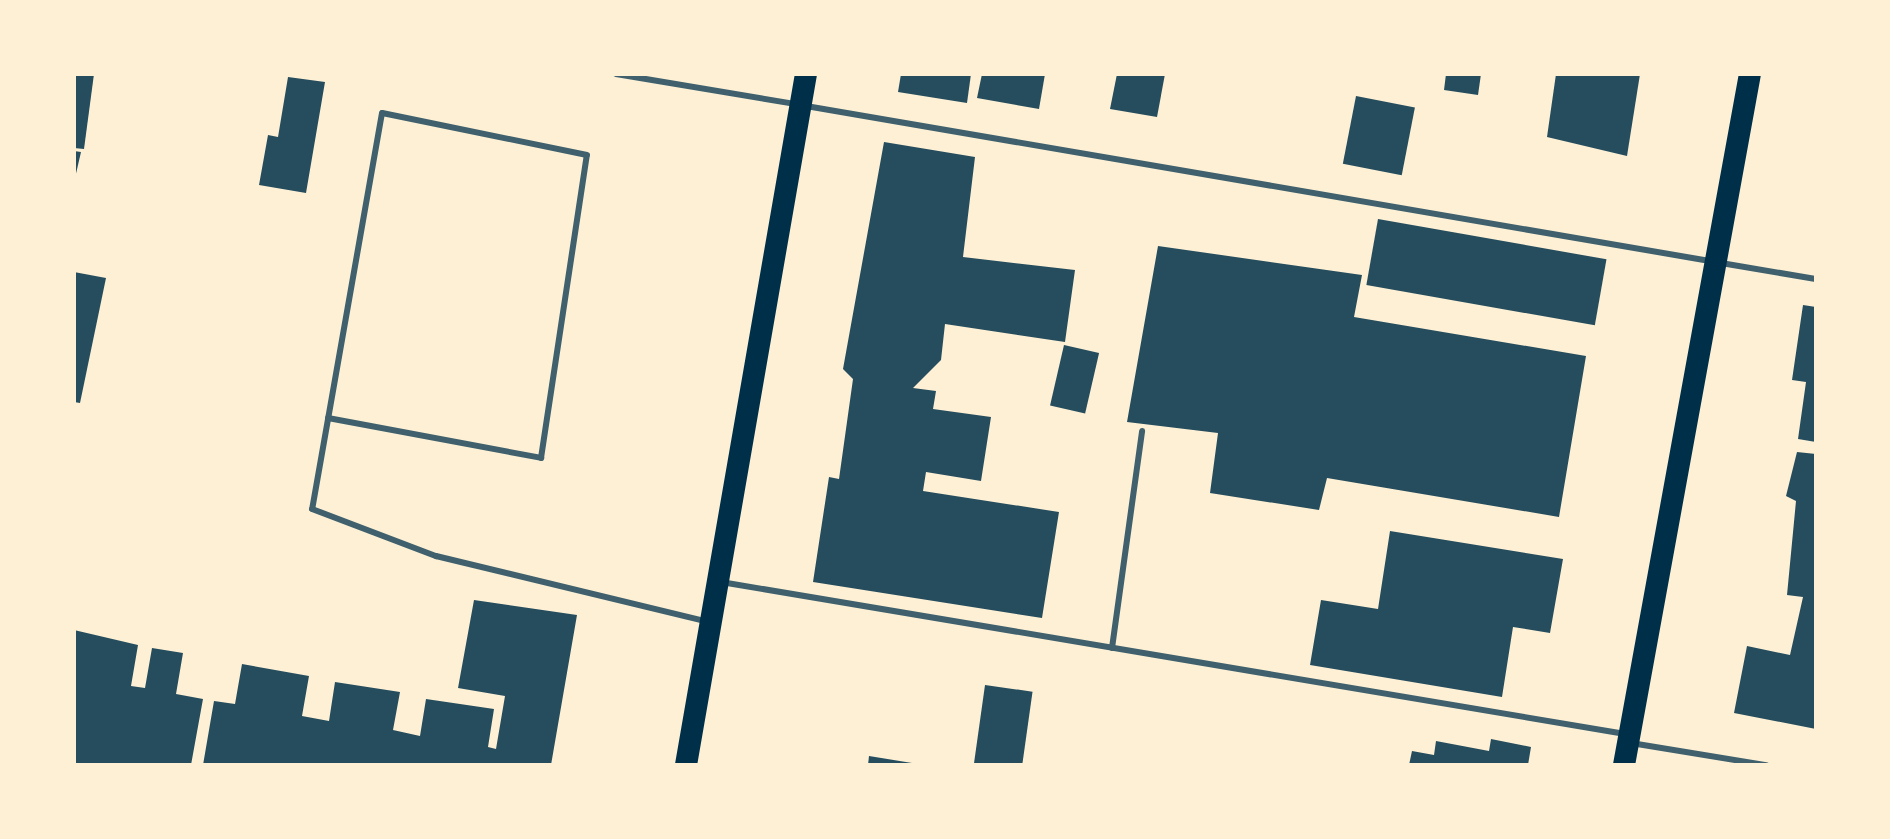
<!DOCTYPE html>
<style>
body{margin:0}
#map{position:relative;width:1890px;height:839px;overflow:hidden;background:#fdf0d5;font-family:Figtree,sans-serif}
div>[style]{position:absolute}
.building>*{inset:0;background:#264d5e;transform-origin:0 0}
.service>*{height:6px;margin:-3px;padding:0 3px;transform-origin:3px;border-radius:3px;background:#3f606c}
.trunk>*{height:22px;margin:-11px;padding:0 11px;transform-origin:11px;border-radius:11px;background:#003049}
span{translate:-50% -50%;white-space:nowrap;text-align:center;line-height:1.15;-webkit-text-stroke:6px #fdf0d5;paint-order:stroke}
.frame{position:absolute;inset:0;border:76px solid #fdf0d5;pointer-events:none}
</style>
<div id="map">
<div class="building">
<i style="clip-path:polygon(74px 74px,94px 74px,84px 149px,74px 148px)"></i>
<i style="clip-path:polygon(901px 74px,971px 74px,967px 103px,898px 92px)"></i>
<i style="clip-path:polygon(982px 74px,1045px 74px,1039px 109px,977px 98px)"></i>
<i style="clip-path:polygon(1117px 74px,1165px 74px,1157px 117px,1110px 109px)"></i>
<i style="clip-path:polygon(1446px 74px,1481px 74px,1478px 95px,1444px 90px)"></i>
<i style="clip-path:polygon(1556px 74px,1640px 74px,1627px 156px,1547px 137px)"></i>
<i style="clip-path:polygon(288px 77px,325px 82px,306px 193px,259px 185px,268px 135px,278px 137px)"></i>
<i style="left:1356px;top:96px;width:60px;height:69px;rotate:11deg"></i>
<i style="clip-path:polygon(884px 142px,975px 157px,963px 257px,1075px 270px,1065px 342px,945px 324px,941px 360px,913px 388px,936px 391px,933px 409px,991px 417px,981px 481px,926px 472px,923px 491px,1059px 512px,1042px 618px,813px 582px,829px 477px,839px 479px,853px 379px,843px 369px)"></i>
<i style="clip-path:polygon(74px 151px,81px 152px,75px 178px,74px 178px)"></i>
<i style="left:1378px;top:219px;width:232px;height:67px;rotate:10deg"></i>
<i style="clip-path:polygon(1158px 246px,1362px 275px,1354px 317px,1586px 356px,1559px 517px,1327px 478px,1319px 510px,1210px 493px,1218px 433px,1127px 422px)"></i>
<i style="clip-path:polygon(74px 272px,106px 278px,80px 403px,74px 402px)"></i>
<i style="clip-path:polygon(1803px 305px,1816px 307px,1816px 442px,1798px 439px,1806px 382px,1792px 380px)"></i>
<i style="left:1064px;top:345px;width:36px;height:62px;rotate:13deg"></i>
<i style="clip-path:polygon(1797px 452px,1816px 454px,1816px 729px,1734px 713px,1747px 646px,1790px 655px,1803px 597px,1787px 595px,1796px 501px,1786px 496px)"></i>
<i style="clip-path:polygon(1390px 531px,1563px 559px,1550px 633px,1513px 627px,1502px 697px,1310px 665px,1321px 600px,1378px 609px)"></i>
<i style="clip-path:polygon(474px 600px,577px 615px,551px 765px,203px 765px,214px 701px,235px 704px,242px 664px,309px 676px,302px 716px,329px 721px,335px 682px,400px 692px,393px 730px,420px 736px,426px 699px,494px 709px,488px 747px,496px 749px,505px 696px,458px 688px)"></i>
<i style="clip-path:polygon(74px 630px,138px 645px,131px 686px,145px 688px,152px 648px,183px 653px,176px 694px,203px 699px,191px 765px,74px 765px)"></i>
<i style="left:985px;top:685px;width:48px;height:81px;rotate:8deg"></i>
<i style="clip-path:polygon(1491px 739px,1531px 747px,1528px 765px,1409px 765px,1412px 751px,1434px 755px,1436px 741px,1489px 751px)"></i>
<i style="clip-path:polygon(869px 756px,912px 763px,912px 765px,868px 765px)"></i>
</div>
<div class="service">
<i style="left:616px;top:74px;width:181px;rotate:9.5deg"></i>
<i style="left:806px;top:106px;width:917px;rotate:9.73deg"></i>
<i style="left:1721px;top:263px;width:96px;rotate:9.6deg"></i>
<i style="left:328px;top:418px;width:217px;rotate:10.6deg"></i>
<i style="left:541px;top:458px;width:306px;rotate:-81.4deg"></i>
<i style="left:587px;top:155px;width:209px;rotate:-168.4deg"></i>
<i style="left:382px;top:113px;width:402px;rotate:100deg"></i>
<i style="left:312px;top:509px;width:133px;rotate:20.8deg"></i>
<i style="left:436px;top:556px;width:277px;rotate:13.6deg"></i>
<i style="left:721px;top:582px;width:917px;rotate:9.54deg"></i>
<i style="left:1112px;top:648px;width:219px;rotate:-82.1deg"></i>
<i style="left:1631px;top:743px;width:137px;rotate:9.3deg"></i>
</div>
<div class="trunk">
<i style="left:686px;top:765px;width:701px;rotate:-80.15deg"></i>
<i style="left:1624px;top:765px;width:702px;rotate:-79.67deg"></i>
</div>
<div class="frame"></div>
</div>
